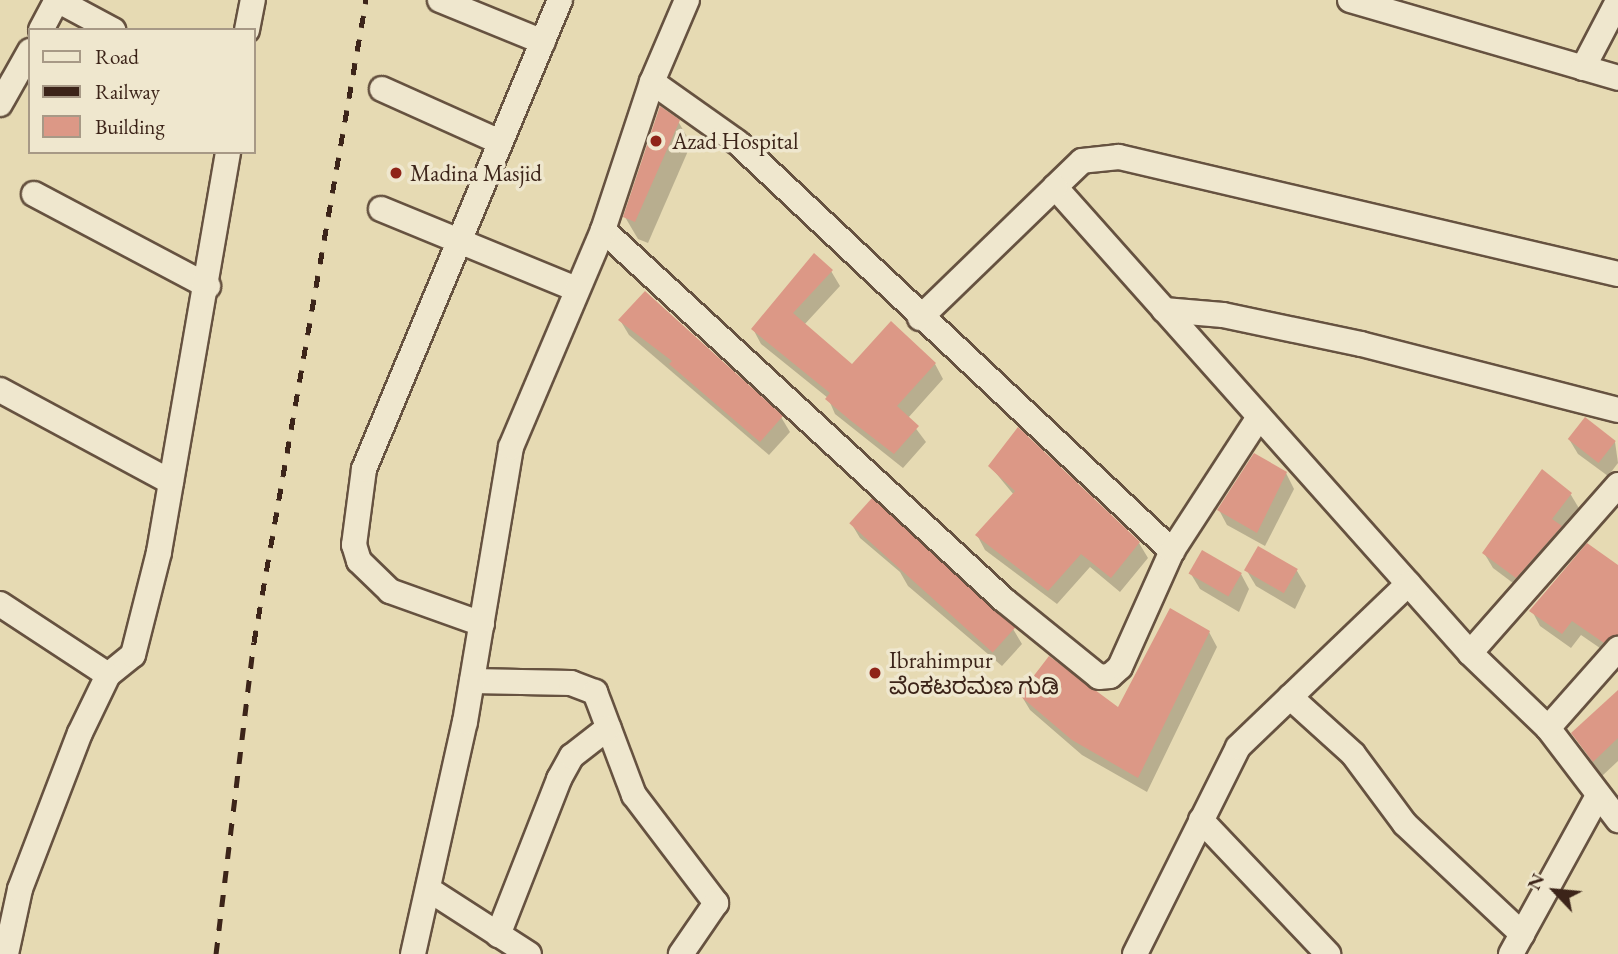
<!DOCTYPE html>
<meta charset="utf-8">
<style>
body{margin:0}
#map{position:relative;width:1618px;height:954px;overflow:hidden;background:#e6dab3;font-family:"EB Garamond","Noto Sans Kannada",serif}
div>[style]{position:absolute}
.shadow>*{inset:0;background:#0003}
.building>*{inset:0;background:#dc9886;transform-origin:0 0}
.roads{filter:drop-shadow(2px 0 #665240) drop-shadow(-2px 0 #665240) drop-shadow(0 2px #665240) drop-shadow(0 -2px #665240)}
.minor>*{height:24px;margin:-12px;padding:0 12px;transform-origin:12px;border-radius:12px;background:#efe7ce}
.rail>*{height:5px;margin-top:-2.5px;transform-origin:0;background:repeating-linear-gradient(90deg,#3c2419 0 12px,transparent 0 24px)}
.dots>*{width:19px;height:19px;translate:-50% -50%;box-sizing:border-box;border:4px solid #efe7ce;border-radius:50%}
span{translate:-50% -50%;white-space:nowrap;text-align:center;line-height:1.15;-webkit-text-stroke:7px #efe7ce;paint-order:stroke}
.poi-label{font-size:23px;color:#3c2419}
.left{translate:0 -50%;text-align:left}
.legend{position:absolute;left:28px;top:28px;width:228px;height:126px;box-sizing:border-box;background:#efe7ce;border:2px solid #a79986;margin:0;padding:9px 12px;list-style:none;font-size:21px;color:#3c2419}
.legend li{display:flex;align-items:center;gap:14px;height:35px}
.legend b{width:35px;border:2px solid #a79986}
.north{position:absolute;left:1520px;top:856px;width:70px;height:70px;-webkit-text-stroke:5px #efe7ce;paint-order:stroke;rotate:296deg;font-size:19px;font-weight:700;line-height:28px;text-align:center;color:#3c2419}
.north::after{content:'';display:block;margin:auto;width:24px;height:32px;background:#3c2419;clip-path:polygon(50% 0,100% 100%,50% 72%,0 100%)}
</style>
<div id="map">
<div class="shadow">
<i style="clip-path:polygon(678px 121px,691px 144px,648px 243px,638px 239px,625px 217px)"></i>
<i style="clip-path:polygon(831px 271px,840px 286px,804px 325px,852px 366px,935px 364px,943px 379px,908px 418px,926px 442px,903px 468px,835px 414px,828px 398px,761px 344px,753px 329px)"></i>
<i style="clip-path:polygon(620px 320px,781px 417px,790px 432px,769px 455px,629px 335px)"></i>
<i style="clip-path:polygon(1569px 439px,1615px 442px,1618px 463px,1608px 476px,1578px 454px)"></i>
<i style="clip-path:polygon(990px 466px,1139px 543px,1148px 558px,1120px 592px,1090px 567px,1057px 604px,985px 550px,977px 535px,1014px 495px)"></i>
<i style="clip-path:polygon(1542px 471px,1571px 495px,1580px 510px,1525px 592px,1493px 568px,1484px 553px)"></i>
<i style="clip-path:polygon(1286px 473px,1294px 489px,1265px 546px,1227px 525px,1219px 510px)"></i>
<i style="clip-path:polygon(851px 523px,1013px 629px,1022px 644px,1002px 666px,908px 586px,900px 572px,860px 538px)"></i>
<i style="clip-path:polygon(1618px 567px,1618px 653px,1613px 657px,1581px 635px,1571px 648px,1540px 626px,1532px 611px)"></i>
<i style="clip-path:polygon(1247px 571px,1297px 571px,1306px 586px,1295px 609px,1256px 586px)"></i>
<i style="clip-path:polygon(1191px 574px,1241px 574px,1249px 589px,1239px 612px,1200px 589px)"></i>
<i style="clip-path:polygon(1209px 632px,1217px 647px,1147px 792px,1082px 755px,1030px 710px,1021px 695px,1119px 710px)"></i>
<i style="clip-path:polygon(1618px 692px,1618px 761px,1602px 776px,1573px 734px)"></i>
</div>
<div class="building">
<i style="clip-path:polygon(660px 106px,680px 120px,635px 222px,623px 217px)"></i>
<i style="clip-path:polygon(814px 253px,833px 270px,793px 313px,852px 364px,891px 321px,936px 363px,897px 406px,919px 426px,894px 454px,850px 420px,825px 399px,830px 393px,751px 329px)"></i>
<i style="clip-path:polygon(645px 291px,783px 416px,760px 442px,669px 364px,672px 361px,618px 320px)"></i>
<i style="left:1585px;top:417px;width:39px;height:28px;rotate:38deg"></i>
<i style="clip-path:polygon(1018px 427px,1140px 542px,1111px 578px,1081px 554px,1048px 591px,975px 535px,1015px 491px,988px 466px)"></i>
<i style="clip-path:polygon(1254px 453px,1287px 472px,1257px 533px,1217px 510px)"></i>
<i style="clip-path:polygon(1542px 469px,1572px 493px,1552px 519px,1562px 526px,1516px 578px,1482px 553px)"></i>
<i style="left:872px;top:498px;width:193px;height:34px;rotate:42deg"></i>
<i style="clip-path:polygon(1587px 543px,1618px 565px,1618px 635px,1604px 643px,1572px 621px,1562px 634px,1529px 611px)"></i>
<i style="left:1258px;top:546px;width:46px;height:28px;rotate:30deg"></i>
<i style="left:1202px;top:550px;width:46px;height:27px;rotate:30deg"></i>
<i style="clip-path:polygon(1170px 608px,1210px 631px,1138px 778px,1072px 740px,1019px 695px,1049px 656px,1118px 707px)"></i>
<i style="clip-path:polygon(1618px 690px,1618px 738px,1593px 762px,1571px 733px)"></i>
</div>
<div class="roads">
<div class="minor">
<i style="left:57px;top:0;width:64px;rotate:28.2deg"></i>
<i style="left:440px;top:0;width:111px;rotate:22.2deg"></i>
<i style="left:1350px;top:0;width:279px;rotate:16.2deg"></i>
<i style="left:41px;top:30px;width:34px;rotate:-62deg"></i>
<i style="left:247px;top:30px;width:31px;rotate:-79deg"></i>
<i style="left:1583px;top:68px;width:76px;rotate:-62.4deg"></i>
<i style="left:652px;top:82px;width:105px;rotate:35.3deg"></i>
<i style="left:738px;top:143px;width:596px;rotate:43.23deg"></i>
<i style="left:382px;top:89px;width:129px;rotate:24.2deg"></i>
<i style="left:0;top:104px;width:61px;rotate:-60.5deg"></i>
<i style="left:34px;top:194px;width:197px;rotate:27.9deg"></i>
<i style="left:381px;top:209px;width:211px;rotate:22.3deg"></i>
<i style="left:603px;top:230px;width:546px;rotate:42.7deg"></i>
<i style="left:1004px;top:600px;width:122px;rotate:39deg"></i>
<i style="left:1099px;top:677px;width:11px;rotate:-5deg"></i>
<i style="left:1110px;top:676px;width:13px;rotate:-42deg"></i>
<i style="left:1120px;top:667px;width:127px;rotate:-65.9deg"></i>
<i style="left:1172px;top:551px;width:160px;rotate:-57deg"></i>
<i style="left:1618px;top:274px;width:513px;rotate:-166.8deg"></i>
<i style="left:1119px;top:157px;width:37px;rotate:174deg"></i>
<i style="left:1082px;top:161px;width:37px;rotate:136deg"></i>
<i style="left:1055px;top:187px;width:624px;rotate:48.31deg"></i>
<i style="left:1470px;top:653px;width:108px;rotate:43.9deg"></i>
<i style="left:1548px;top:728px;width:116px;rotate:52.7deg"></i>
<i style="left:1164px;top:310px;width:59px;rotate:4.8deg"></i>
<i style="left:1223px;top:315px;width:141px;rotate:11.9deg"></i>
<i style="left:1361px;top:344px;width:265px;rotate:14.4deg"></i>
<i style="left:920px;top:318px;width:188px;rotate:-44.1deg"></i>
<i style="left:0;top:390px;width:194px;rotate:28.3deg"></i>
<i style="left:0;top:604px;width:129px;rotate:33.3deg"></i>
<i style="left:108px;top:675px;width:32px;rotate:-39deg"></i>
<i style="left:133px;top:655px;width:106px;rotate:-75.8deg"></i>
<i style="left:159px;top:552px;width:406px;rotate:-80.2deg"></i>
<i style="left:482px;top:624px;width:98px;rotate:-160.3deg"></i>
<i style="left:390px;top:591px;width:43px;rotate:-135.9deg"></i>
<i style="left:359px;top:561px;width:17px;rotate:-107deg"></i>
<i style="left:354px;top:545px;width:77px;rotate:-82.5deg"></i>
<i style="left:364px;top:469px;width:508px;rotate:-67.32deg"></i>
<i style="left:1470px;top:653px;width:224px;rotate:-48.6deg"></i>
<i style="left:472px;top:681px;width:99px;rotate:1.2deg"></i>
<i style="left:571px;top:683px;width:26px;rotate:21deg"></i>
<i style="left:595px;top:692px;width:110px;rotate:69.3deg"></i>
<i style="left:634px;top:795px;width:136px;rotate:52.8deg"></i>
<i style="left:716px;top:903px;width:62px;rotate:124.5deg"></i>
<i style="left:1290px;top:697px;width:85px;rotate:42.1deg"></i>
<i style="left:1353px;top:754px;width:87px;rotate:53.4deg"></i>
<i style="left:1405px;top:824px;width:161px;rotate:43.2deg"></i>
<i style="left:1548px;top:728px;width:106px;rotate:-48.5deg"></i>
<i style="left:1201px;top:820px;width:185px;rotate:46.5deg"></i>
<i style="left:428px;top:889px;width:120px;rotate:32.8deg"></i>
<i style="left:498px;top:935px;width:168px;rotate:-68.6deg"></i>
<i style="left:559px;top:779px;width:26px;rotate:-61deg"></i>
<i style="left:572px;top:756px;width:46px;rotate:-37.9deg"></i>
<i style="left:6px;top:954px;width:66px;rotate:-77.8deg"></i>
<i style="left:20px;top:889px;width:167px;rotate:-69deg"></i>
<i style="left:80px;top:733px;width:64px;rotate:-64.2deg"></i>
<i style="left:413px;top:954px;width:238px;rotate:-77.4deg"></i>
<i style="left:465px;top:722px;width:279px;rotate:-80.5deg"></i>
<i style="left:511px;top:447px;width:236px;rotate:-67deg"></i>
<i style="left:603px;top:230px;width:156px;rotate:-71.7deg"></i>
<i style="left:652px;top:82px;width:89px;rotate:-66.9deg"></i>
<i style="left:1135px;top:954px;width:231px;rotate:-63.5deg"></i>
<i style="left:1238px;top:747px;width:236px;rotate:-43.8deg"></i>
<i style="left:1511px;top:954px;width:180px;rotate:-61.2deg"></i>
</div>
</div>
<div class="rail">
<i style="left:216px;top:954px;width:314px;rotate:-83.1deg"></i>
<i style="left:254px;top:642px;width:652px;rotate:-80.1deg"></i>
</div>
<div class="dots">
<i style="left:656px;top:141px;background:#8f2418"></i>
<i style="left:396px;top:173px;background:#8f2418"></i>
<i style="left:875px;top:673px;background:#8f2418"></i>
</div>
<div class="poi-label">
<span class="left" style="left:672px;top:141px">Azad Hospital</span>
<span class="left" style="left:410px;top:173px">Madina Masjid</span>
<span class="left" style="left:889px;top:673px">Ibrahimpur<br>ವೆಂಕಟರಮಣ ಗುಡಿ</span>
</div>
<ul class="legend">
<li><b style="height:9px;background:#efe7ce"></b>Road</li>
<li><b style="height:9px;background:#3c2419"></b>Railway</li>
<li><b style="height:19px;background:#dc9886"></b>Building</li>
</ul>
<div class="north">N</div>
</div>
